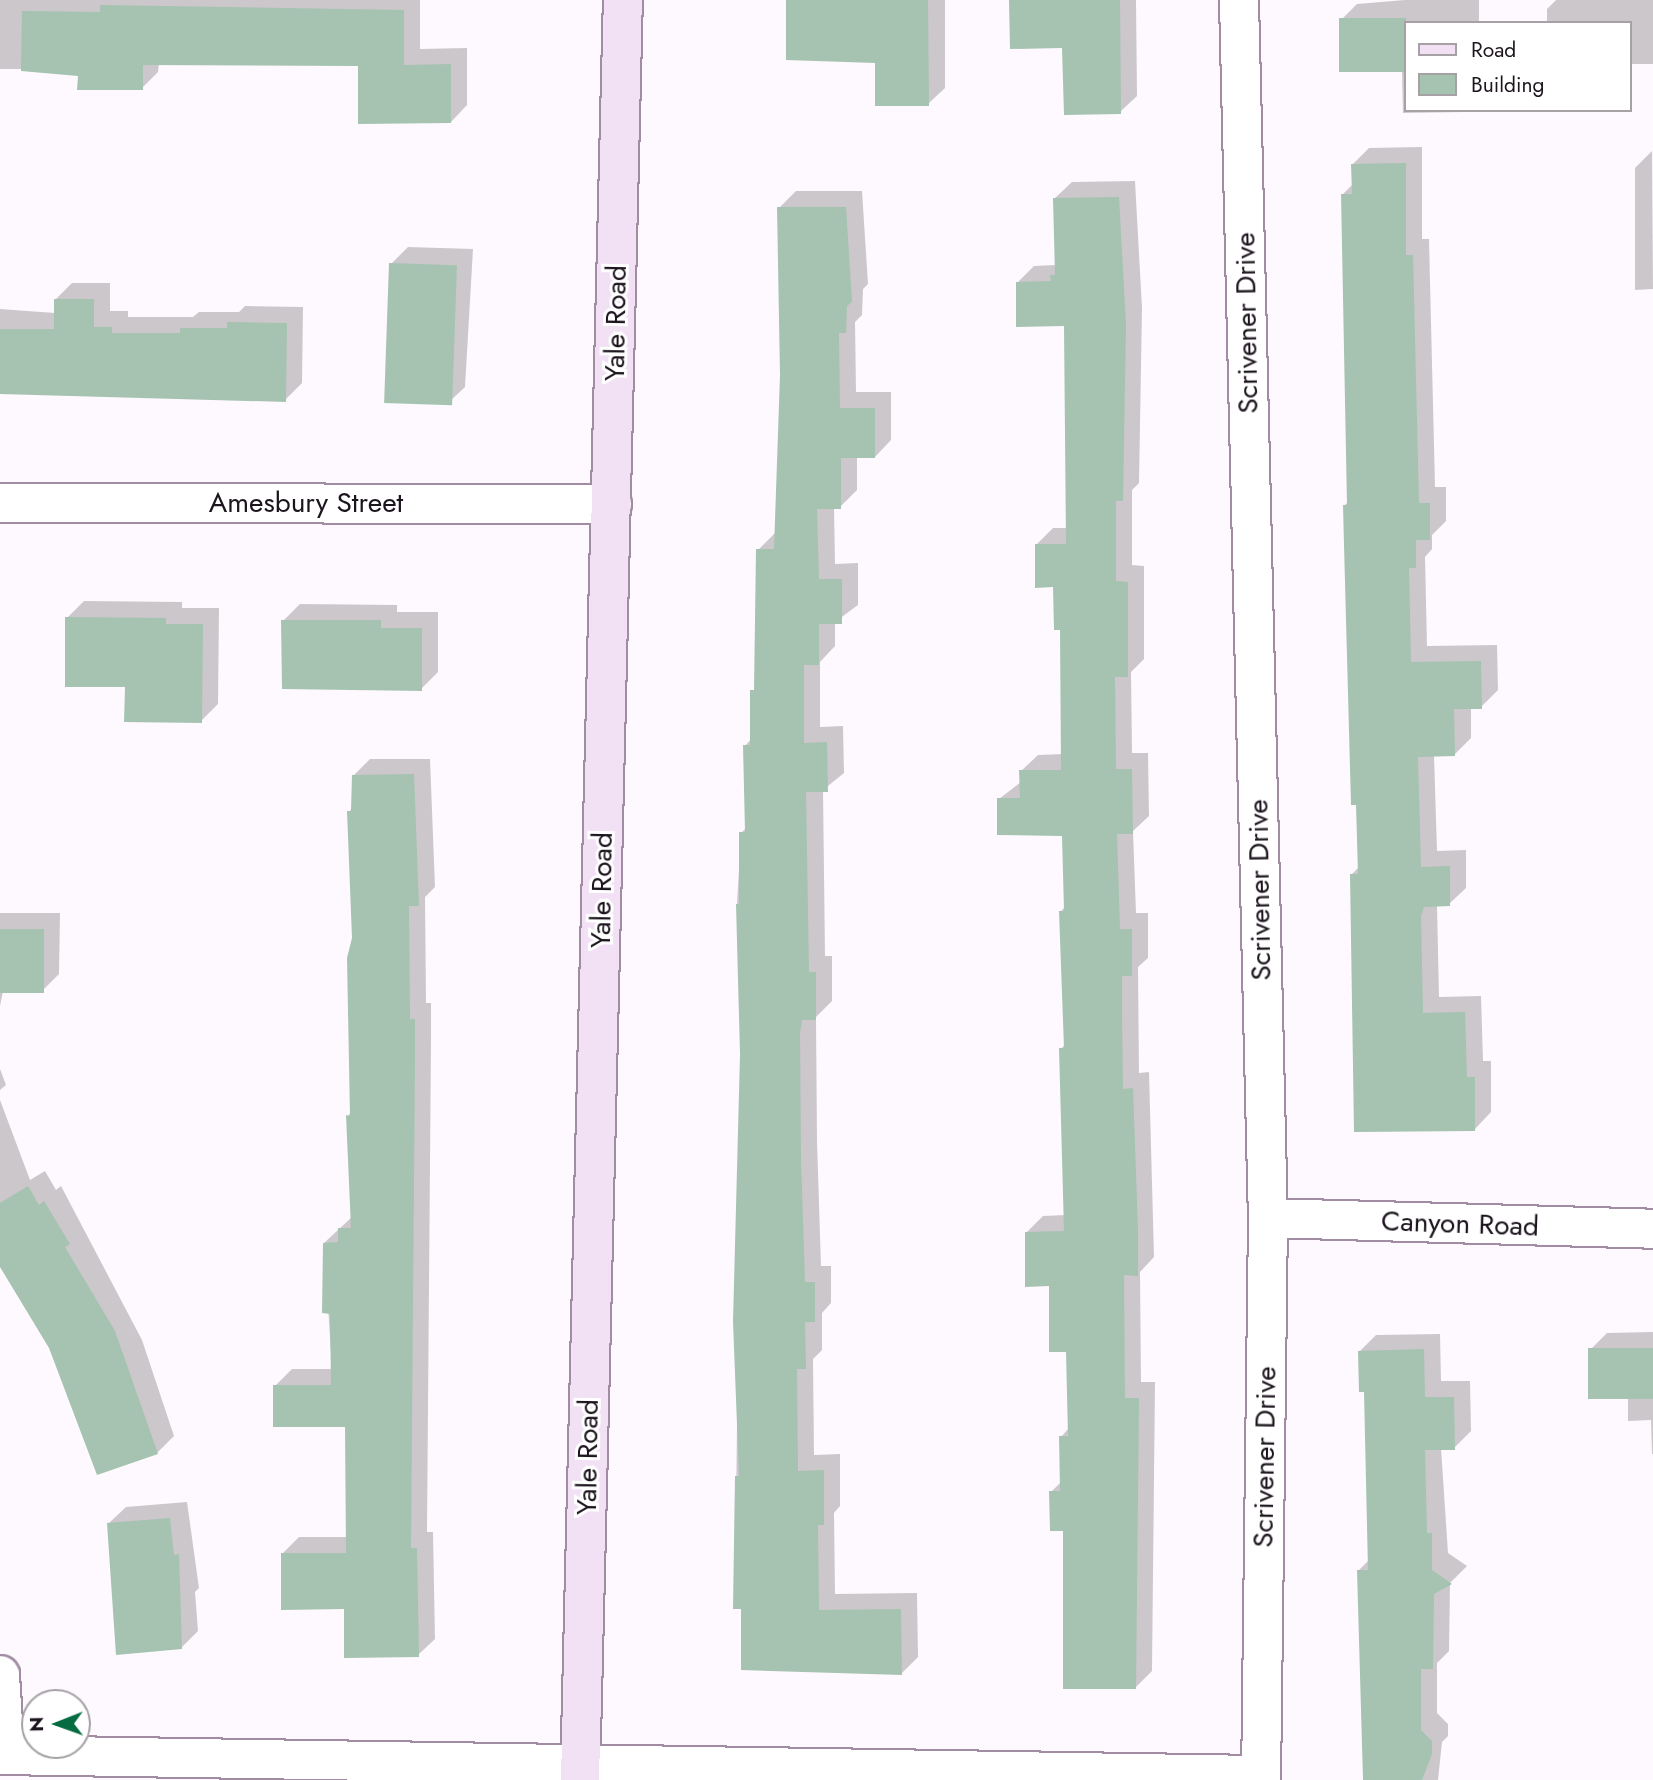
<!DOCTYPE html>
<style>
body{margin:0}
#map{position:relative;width:1653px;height:1780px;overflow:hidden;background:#fef9fe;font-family:Jost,sans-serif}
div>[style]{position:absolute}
.shadow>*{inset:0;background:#0003}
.building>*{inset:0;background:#a5c3b0;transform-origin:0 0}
.roads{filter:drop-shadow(2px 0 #a18ca4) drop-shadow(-2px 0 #a18ca4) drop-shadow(0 2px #a18ca4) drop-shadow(0 -2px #a18ca4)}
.minor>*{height:38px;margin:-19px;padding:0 19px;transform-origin:19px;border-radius:19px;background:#fff}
.secondary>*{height:38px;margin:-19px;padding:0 19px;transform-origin:19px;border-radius:19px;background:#f2e0f5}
span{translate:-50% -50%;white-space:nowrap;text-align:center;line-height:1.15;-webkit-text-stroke:6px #fff;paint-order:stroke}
.street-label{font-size:28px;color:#1d151e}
.legend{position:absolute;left:1404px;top:21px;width:228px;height:91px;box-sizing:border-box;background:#fff;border:2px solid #a5a1a5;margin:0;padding:9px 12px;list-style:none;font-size:21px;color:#1d151e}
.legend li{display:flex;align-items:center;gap:14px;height:35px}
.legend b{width:35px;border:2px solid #a5a1a5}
.north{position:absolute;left:21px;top:1689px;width:70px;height:70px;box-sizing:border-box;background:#fff;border:2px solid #a5a1a5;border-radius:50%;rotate:269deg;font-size:19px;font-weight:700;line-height:28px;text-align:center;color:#1d151e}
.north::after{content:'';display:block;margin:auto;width:24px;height:32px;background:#056c42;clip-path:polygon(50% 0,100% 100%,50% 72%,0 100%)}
</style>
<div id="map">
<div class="shadow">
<i style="clip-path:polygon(0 0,420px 0,420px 49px,467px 48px,467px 105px,451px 122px,360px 64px,159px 63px,158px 72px,142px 88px,55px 69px,0 69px)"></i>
<i style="clip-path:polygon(788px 0,945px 0,945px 88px,928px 104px,877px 61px)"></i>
<i style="clip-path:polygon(1012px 0,1136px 0,1137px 96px,1120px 112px,1064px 46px)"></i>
<i style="clip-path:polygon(1405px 0,1479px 0,1479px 23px,1406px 23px,1406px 110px,1464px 112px,1403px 113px,1402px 72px,1341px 20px,1357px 4px)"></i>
<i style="clip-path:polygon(1556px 0,1653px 0,1653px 64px,1630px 64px,1630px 23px,1547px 23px,1547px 9px)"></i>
<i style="clip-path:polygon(1422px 147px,1422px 239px,1429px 239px,1435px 487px,1446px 487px,1446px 521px,1432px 535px,1432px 549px,1425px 557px,1427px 646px,1497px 645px,1498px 690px,1481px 707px,1471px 707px,1471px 738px,1454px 755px,1434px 755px,1437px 851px,1466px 850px,1466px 888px,1449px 904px,1437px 905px,1439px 997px,1481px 996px,1483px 1061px,1491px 1061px,1491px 1112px,1475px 1129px,1351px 875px,1359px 867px,1345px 505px,1349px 501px,1342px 195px,1353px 184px,1353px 164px,1369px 148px)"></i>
<i style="clip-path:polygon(1652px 151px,1653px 289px,1635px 290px,1635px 168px)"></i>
<i style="clip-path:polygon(1135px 181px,1142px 308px,1139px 483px,1132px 490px,1132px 565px,1144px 566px,1144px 659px,1131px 672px,1132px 753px,1148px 753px,1149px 816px,1133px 831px,1136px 913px,1148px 913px,1148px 958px,1138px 967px,1139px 1073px,1149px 1072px,1154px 1257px,1140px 1272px,1141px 1382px,1155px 1382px,1152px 1671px,1135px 1688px,1051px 1492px,1062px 1481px,1061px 1437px,1069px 1428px,1068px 1350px,1051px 1284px,1027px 1232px,1043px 1216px,1066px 1215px,1061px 1049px,1066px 1043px,1061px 911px,1065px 907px,1064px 834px,999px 799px,1021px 782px,1021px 771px,1038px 755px,1063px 754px,1061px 628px,1055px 585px,1036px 545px,1053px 528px,1068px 528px,1066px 324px,1017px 283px,1034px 266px,1056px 265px,1055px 198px,1072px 182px)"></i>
<i style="clip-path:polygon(796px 191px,862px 191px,868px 284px,863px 289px,862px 315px,855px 322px,856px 392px,891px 392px,891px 440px,875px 457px,857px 457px,857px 490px,840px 507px,834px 507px,835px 564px,858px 563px,858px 605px,835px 622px,835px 646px,820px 662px,820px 727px,843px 726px,844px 773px,823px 790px,825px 956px,832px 956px,832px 1001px,816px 1017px,817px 1141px,821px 1266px,831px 1266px,831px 1303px,822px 1313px,822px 1350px,813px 1359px,814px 1455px,840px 1454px,840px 1506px,834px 1513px,835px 1594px,917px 1593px,918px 1657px,901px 1674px,735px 1607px,741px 1054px,737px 904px,741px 833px,746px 828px,745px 746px,752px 738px,755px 687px,758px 550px,775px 533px,782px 375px,779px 208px)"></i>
<i style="clip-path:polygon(408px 247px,473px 249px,465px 387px,448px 403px,391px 264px)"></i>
<i style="clip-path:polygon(72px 283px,110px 283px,110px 311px,128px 311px,128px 317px,193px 317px,199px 312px,239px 312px,245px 306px,303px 307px,302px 383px,285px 400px,0 392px,0 309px,55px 313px,56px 299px)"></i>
<i style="clip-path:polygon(84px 601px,182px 602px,182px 608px,219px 608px,218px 704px,201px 721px,126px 685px,67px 618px)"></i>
<i style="clip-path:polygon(300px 604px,397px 605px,397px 612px,438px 612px,438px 672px,421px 689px,283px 621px)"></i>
<i style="clip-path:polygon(370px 759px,430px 759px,435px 887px,425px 897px,426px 1003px,431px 1003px,431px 1041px,427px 1532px,433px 1532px,435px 1639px,418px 1655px,345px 1608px,283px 1553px,299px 1537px,348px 1537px,346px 1425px,275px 1386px,292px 1369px,332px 1369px,324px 1243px,352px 1217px,348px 1116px,351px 1112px,354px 938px,349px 812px,353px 807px,353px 776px)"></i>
<i style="clip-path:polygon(0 913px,60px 913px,59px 974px,42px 991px,3px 991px,0 1006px)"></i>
<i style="clip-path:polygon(0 1069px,6px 1085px,0 1090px)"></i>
<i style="clip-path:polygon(0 1100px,30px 1180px,45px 1171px,56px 1190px,61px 1186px,142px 1340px,174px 1436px,157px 1453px,50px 1347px,0 1262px)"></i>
<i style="clip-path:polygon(1653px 1332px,1653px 1454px,1652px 1454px,1651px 1420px,1628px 1421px,1628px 1398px,1590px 1350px,1607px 1333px)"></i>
<i style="clip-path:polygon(1440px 1334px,1441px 1381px,1470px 1381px,1471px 1431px,1454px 1448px,1441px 1448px,1448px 1553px,1467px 1566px,1450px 1583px,1449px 1651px,1437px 1663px,1437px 1713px,1448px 1724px,1448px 1736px,1442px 1742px,1438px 1780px,1365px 1780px,1358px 1571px,1369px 1560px,1366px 1390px,1360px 1351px,1376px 1335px)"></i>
<i style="clip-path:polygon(187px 1502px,199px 1588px,195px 1592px,198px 1631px,181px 1648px,109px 1523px,126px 1507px)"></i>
</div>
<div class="building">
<i style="clip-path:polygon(786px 0,928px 0,929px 106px,875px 106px,875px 63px,786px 60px)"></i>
<i style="clip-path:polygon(1009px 0,1120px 0,1121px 114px,1064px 115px,1062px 48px,1010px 49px)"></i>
<i style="clip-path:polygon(100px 5px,404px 10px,404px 65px,451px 64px,451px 123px,358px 124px,358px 66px,143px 65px,143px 90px,77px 90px,78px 76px,21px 71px,22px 11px,100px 12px)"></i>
<i style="left:1406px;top:18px;width:54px;height:67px;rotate:90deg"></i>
<i style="clip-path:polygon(1406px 163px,1406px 255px,1413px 255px,1419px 503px,1430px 503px,1430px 540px,1416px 540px,1416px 568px,1409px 568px,1411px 662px,1481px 661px,1482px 709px,1454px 709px,1455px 756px,1418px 757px,1421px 867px,1450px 866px,1450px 906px,1424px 907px,1421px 916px,1423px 1013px,1465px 1012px,1467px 1077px,1475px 1077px,1475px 1131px,1354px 1132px,1350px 874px,1358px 874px,1356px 805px,1351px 805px,1344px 545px,1343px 505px,1347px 505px,1341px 194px,1352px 194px,1351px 164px)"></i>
<i style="clip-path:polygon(1119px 197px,1126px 325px,1123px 501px,1116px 501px,1116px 581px,1128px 582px,1128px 677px,1115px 677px,1116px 769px,1132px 769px,1133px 834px,1117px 834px,1120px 929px,1132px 929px,1132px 976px,1122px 976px,1122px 1017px,1123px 1089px,1133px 1088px,1138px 1230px,1138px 1276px,1124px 1275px,1125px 1398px,1139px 1398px,1136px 1689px,1063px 1689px,1063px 1531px,1050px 1531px,1049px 1491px,1060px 1491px,1059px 1436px,1068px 1436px,1066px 1352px,1049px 1352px,1049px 1286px,1025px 1287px,1025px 1232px,1064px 1231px,1059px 1048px,1064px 1048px,1059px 911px,1064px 911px,1062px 836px,997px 835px,997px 798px,1020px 798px,1019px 770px,1061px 770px,1060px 630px,1054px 630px,1053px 587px,1035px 588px,1035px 544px,1066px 544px,1064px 326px,1016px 327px,1016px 282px,1051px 281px,1050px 275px,1055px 275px,1053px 198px)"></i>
<i style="clip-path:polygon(777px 207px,846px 207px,852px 302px,847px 306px,846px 333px,839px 333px,840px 408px,875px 408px,875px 458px,841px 458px,841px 509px,817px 509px,819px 579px,842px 579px,842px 624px,819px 624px,819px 665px,804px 665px,804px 743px,827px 742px,828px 792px,806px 792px,809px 972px,816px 972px,816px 1020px,802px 1020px,800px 1033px,801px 1159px,805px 1282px,815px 1282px,815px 1322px,805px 1322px,806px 1369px,797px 1369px,798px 1471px,824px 1470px,824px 1525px,818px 1525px,819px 1610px,901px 1609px,902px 1675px,741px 1670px,741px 1609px,733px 1609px,735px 1476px,739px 1476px,733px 1322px,740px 1054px,736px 904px,739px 904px,739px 832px,745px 832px,743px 745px,750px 745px,750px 690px,754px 690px,756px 549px,774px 549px,780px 375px)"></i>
<i style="left:389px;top:263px;width:68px;height:140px;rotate:2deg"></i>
<i style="clip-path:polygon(54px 299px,94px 299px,94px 327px,112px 327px,112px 333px,180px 333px,180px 328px,227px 328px,227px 322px,287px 323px,286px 402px,0 394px,0 329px,54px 329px)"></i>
<i style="clip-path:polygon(65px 617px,166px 618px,166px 624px,203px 624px,202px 723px,124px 722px,125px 687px,65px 687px)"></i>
<i style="clip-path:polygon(281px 620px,381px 620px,381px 628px,422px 628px,422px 691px,282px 689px)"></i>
<i style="clip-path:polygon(414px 774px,419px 906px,409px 906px,410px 1019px,415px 1019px,415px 1059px,411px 1548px,417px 1548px,419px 1657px,344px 1658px,344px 1609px,281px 1610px,281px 1553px,346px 1553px,345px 1427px,273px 1427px,273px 1385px,331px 1385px,330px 1314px,322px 1313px,323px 1243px,338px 1242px,338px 1228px,351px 1228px,346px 1115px,350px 1116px,347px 958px,352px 938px,347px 811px,351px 811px,352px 775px)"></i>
<i style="left:0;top:929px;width:44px;height:64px"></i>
<i style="clip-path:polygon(28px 1186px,39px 1205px,44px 1201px,70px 1244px,65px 1247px,115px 1331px,158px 1454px,97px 1475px,49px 1348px,0 1267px,0 1203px)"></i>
<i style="left:1653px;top:1348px;width:51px;height:65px;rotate:90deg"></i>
<i style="clip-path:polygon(1424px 1349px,1425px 1397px,1454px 1397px,1455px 1450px,1425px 1450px,1427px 1533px,1432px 1533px,1432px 1570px,1452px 1584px,1434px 1594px,1433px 1669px,1421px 1669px,1421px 1730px,1432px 1741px,1432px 1754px,1422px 1780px,1363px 1780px,1357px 1570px,1368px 1570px,1364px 1392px,1359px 1392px,1358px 1351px)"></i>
<i style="clip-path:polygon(170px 1518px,174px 1555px,179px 1554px,182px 1649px,116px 1655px,107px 1523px)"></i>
</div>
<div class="roads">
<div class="minor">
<i style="left:1239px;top:0;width:1218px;rotate:88.64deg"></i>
<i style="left:1268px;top:1218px;width:562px;rotate:90.71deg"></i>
<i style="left:0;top:503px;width:612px;rotate:0.09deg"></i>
<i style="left:1268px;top:1218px;width:385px;rotate:1.6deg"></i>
<i style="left:0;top:1675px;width:80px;rotate:86.4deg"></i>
<i style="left:0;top:1755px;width:1261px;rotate:0.91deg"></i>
</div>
<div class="secondary">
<i style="left:580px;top:1780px;width:1781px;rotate:-88.62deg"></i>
</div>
</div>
<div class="street-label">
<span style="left:616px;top:323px;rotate:-89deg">Yale Road</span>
<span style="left:1247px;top:323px;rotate:-91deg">Scrivener Drive</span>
<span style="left:306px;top:503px">Amesbury Street</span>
<span style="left:602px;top:890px;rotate:-89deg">Yale Road</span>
<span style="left:1260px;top:890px;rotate:-91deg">Scrivener Drive</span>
<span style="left:1460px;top:1224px;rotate:2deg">Canyon Road</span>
<span style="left:588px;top:1457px;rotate:-89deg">Yale Road</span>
<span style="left:1265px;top:1457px;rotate:-89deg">Scrivener Drive</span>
</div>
<ul class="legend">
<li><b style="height:9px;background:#f2e0f5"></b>Road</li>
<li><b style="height:19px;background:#a5c3b0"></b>Building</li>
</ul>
<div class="north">N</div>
</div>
